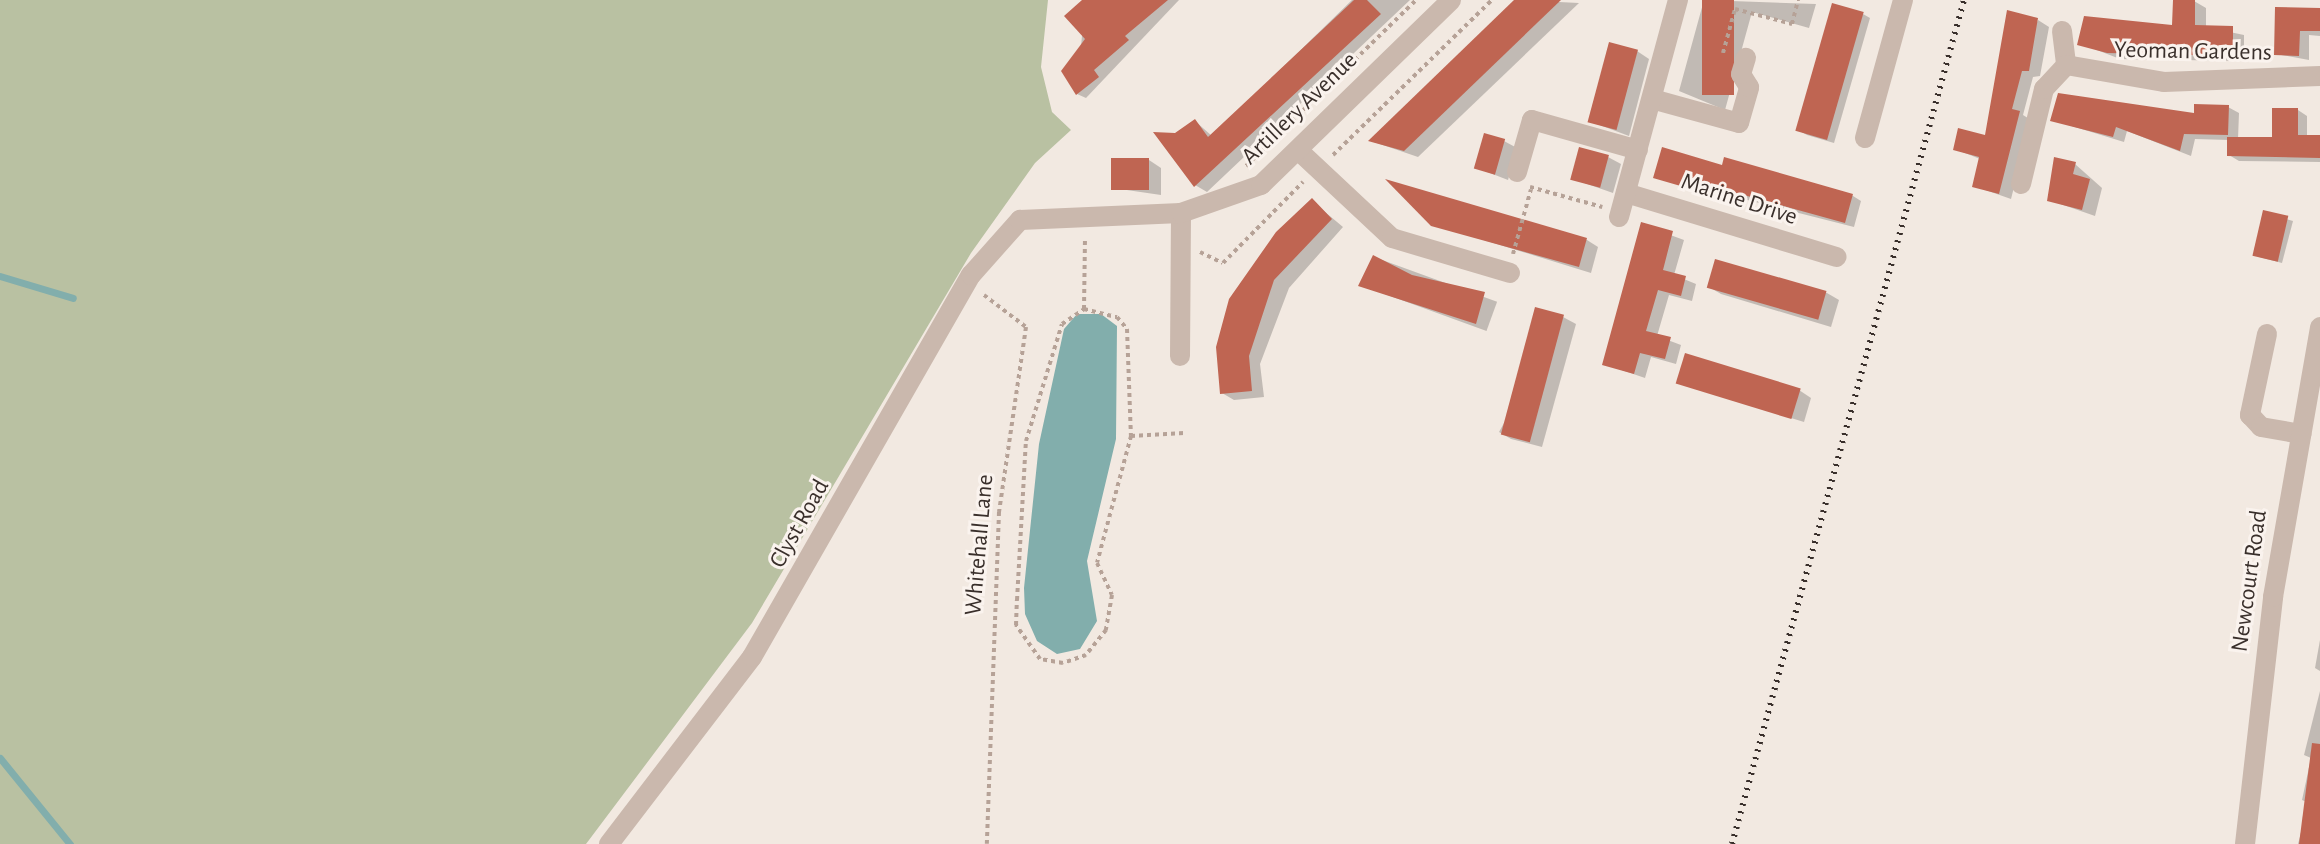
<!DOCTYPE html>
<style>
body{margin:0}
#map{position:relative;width:2320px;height:844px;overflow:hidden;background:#f2e9e1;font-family:"Alegreya Sans",sans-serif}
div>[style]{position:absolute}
.green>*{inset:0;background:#b9c1a2}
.water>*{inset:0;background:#82aeac}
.shadow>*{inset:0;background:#0003;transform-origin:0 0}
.stream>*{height:7px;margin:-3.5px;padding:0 3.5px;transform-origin:3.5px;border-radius:3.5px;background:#82aeac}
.building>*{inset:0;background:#bf6552;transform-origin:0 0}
.path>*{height:4px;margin-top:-2px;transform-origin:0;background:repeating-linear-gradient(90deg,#b6a297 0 4px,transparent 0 8px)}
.minor>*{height:20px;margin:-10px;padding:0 10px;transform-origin:10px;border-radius:10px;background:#cab8ad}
.rail>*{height:6px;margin-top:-3px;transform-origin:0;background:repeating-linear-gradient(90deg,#392f2b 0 2px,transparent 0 8px)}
span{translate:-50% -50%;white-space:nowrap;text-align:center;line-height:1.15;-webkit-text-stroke:6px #faf3ee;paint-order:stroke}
.street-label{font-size:24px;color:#392f2b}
</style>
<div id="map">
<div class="green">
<i style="clip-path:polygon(0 0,1048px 0,1041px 67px,1052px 112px,1071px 130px,1035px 163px,971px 253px,752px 623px,586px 844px,0 844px)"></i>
</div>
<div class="water">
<i style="clip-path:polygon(1077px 314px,1101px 314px,1117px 326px,1116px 439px,1087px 561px,1097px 621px,1080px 649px,1057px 654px,1037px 641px,1025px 614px,1024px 588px,1039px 444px,1064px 329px)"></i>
</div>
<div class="shadow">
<i style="clip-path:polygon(1085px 0,1179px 0,1086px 98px,1077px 94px)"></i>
<i style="clip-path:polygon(1352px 0,1410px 0,1207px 192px,1195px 185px,1176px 135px,1195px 121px,1212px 136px)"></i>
<i style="clip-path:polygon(1517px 0,1579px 3px,1418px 157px,1371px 141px)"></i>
<i style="clip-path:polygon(1704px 0,1816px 4px,1809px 28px,1752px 12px,1725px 110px,1679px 91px)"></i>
<i style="clip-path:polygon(2194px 1px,2206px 8px,2206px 27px,2244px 35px,2244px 61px,2120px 59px,2079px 43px,2174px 28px)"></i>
<i style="clip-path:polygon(2320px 9px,2320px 36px,2309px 35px,2309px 60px,2276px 54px)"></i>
<i style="clip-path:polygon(1863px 14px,1870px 18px,1834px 143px,1807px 135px,1800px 131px)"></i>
<i style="clip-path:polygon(2038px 20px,2049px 27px,2040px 76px,2033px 77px,2023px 115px,2031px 120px,2011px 199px,1974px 186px,1980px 159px,1955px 149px,1986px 138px)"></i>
<i style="clip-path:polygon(1637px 51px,1649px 59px,1629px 136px,1589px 121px)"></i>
<i style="clip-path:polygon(2228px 107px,2239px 113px,2238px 139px,2274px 139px,2298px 110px,2307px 116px,2307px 137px,2320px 137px,2320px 162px,2239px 161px,2229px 155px,2229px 140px,2195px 139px,2191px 156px,2127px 131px,2124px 142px,2052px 120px,2196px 116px)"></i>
<i style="clip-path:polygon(1504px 141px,1517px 148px,1508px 180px,1477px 168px)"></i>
<i style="clip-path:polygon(1608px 157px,1621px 164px,1613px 193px,1573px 179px)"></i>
<i style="clip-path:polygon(1726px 159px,1853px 196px,1861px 201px,1854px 227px,1656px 177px,1723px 167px)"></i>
<i style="clip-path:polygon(1149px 160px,1161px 168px,1161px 195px,1113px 188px)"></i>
<i style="clip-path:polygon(2075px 164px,2102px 188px,2095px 216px,2049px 200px)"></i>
<i style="clip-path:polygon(1312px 201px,1343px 227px,1289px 288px,1260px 364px,1264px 397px,1234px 400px,1222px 393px,1218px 348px)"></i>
<i style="clip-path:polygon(1474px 209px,1587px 240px,1598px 247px,1591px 273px,1432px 224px)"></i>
<i style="clip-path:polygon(2265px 213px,2293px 221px,2282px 263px,2259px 257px)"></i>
<i style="clip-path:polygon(1643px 225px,1684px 240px,1674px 275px,1696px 284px,1692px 301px,1669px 295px,1657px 336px,1681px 345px,1676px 364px,1651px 357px,1645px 378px,1604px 364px)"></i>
<i style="left:1374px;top:257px;width:131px;height:31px;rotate:20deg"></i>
<i style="clip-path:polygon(1716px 261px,1827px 293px,1839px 300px,1831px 327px,1721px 294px,1709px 287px)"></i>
<i style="clip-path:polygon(1563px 317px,1576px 324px,1542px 447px,1511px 439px,1499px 432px)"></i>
<i style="clip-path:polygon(1678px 383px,1799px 390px,1811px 398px,1804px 422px)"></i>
<i style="clip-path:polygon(2320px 640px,2320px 671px,2315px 668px)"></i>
<i style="clip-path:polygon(2320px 691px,2320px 844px,2298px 844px,2309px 803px,2302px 800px,2311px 758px,2304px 755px)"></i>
</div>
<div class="stream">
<i style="left:0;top:276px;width:76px;rotate:16.8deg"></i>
<i style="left:0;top:758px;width:111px;rotate:50.9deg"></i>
</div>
<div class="building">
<i style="clip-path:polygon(1082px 0,1168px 0,1125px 36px,1129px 40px,1094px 70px,1099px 77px,1076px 95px,1061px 71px,1085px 39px,1064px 16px)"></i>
<i style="clip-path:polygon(1354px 0,1367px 0,1381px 14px,1194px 187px,1153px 132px,1175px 133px,1195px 119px,1208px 137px)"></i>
<i style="clip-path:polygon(1514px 0,1561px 0,1404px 151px,1368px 141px)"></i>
<i style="left:1702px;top:0;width:32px;height:95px"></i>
<i style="clip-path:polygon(2173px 0,2195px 0,2195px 25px,2233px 26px,2233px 56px,2107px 53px,2077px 45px,2084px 16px,2172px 25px)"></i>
<i style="left:1832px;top:3px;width:33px;height:133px;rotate:16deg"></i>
<i style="clip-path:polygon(2275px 7px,2320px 8px,2320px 31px,2300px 31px,2299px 56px,2274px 55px)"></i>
<i style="clip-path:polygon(2007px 10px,2038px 18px,2029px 71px,2022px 71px,2012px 109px,2020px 111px,1999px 194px,1972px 187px,1979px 157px,1953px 150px,1958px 128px,1985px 135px)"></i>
<i style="left:1609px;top:42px;width:30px;height:83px;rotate:15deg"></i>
<i style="clip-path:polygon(2058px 93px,2194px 113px,2194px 104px,2229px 105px,2228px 135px,2184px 134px,2180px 151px,2116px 127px,2113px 137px,2050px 121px)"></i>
<i style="clip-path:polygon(2272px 108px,2298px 108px,2298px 135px,2320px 135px,2320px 158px,2227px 156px,2227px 137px,2272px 137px)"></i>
<i style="left:1484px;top:133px;width:22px;height:37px;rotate:16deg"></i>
<i style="left:1579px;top:147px;width:31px;height:34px;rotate:15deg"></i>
<i style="clip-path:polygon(1662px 147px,1722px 165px,1724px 157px,1853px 194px,1845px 223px,1693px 181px,1691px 189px,1653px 178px)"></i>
<i style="clip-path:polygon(2054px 157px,2076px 162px,2073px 174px,2090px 179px,2082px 210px,2047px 201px)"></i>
<i style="left:1111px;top:158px;width:38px;height:32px"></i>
<i style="clip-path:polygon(1385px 179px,1587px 238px,1579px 267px,1431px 226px)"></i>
<i style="clip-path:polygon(1312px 198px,1332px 219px,1274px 280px,1249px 356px,1252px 391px,1220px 394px,1216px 347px,1229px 299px,1276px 232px)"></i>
<i style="left:2263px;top:210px;width:26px;height:47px;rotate:13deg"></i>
<i style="clip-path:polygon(1641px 222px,1673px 231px,1663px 270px,1686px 276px,1681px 296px,1658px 290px,1646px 331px,1671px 337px,1665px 359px,1640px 353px,1634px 374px,1602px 365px)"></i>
<i style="clip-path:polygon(1373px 255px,1412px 275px,1485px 292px,1476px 324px,1358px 286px)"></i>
<i style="left:1715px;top:259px;width:116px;height:30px;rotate:16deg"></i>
<i style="left:1535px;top:307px;width:30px;height:132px;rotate:15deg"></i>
<i style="left:1685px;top:353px;width:121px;height:32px;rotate:17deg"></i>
<i style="clip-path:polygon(2312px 743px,2320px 744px,2320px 844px,2299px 844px)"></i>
</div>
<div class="path">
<i style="left:1723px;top:53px;width:46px;rotate:-74.7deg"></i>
<i style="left:1735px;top:9px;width:59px;rotate:14.7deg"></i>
<i style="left:1792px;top:24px;width:25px;rotate:-76deg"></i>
<i style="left:1333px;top:155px;width:222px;rotate:-44.3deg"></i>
<i style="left:1246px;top:166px;width:238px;rotate:-44.3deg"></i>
<i style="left:1530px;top:187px;width:75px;rotate:15.5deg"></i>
<i style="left:1200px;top:252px;width:25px;rotate:26deg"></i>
<i style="left:1223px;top:263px;width:114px;rotate:-45.4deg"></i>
<i style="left:1513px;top:254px;width:67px;rotate:-74.5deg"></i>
<i style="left:984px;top:295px;width:53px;rotate:37.3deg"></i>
<i style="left:1026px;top:327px;width:187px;rotate:98.3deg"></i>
<i style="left:999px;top:512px;width:332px;rotate:92.1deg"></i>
<i style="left:1084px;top:309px;width:34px;rotate:14deg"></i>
<i style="left:1117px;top:317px;width:16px;rotate:50deg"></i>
<i style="left:1127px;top:329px;width:107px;rotate:87.9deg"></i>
<i style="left:1131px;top:436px;width:131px;rotate:105deg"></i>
<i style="left:1097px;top:563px;width:35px;rotate:65deg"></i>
<i style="left:1112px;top:595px;width:36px;rotate:100deg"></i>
<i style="left:1106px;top:630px;width:32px;rotate:129deg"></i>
<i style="left:1086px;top:655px;width:24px;rotate:161deg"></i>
<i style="left:1063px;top:663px;width:23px;rotate:-170deg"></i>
<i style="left:1040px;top:659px;width:42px;rotate:-125.2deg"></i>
<i style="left:1016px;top:625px;width:25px;rotate:-88deg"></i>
<i style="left:1017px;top:600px;width:159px;rotate:-86.8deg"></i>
<i style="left:1026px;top:441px;width:122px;rotate:-72.9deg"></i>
<i style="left:1062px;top:324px;width:27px;rotate:-34deg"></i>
<i style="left:1084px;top:309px;width:71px;rotate:-89.2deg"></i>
<i style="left:1131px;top:436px;width:53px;rotate:-3.2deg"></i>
</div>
<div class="minor">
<i style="left:2062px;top:31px;width:34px;rotate:83deg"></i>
<i style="left:1652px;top:99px;width:90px;rotate:15.4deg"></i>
<i style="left:1739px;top:123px;width:37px;rotate:-74deg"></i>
<i style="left:1749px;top:87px;width:15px;rotate:-122deg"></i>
<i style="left:1741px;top:74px;width:17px;rotate:-73deg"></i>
<i style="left:1865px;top:138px;width:143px;rotate:-74.6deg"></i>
<i style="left:1299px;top:151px;width:127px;rotate:43.1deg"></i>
<i style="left:1392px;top:238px;width:123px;rotate:16.5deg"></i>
<i style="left:1517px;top:172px;width:54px;rotate:-73.9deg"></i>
<i style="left:1532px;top:120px;width:110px;rotate:15.8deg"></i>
<i style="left:2021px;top:184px;width:98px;rotate:-76.4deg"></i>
<i style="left:2044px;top:89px;width:33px;rotate:-47deg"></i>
<i style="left:2066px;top:65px;width:99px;rotate:9.8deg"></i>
<i style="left:2164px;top:82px;width:156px;rotate:-2.2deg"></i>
<i style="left:1626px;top:193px;width:220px;rotate:16.9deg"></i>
<i style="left:1619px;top:217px;width:225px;rotate:-74.8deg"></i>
<i style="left:2267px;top:334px;width:83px;rotate:101.9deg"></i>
<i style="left:2250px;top:415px;width:16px;rotate:47deg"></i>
<i style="left:2261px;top:427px;width:41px;rotate:9.9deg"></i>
<i style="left:1180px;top:356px;width:143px;rotate:-89.6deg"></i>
<i style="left:609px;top:844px;width:235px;rotate:-52.6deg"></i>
<i style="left:752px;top:657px;width:440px;rotate:-60.2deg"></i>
<i style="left:971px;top:275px;width:74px;rotate:-48.3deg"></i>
<i style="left:1020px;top:220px;width:161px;rotate:-2.5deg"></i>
<i style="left:1181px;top:213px;width:85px;rotate:-19.3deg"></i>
<i style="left:1261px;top:185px;width:265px;rotate:-44.2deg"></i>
<i style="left:2245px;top:844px;width:249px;rotate:-83.5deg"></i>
<i style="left:2273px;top:597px;width:274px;rotate:-80.1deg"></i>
</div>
<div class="rail">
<i style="left:1732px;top:844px;width:875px;rotate:-74.63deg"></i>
</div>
<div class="street-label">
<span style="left:2193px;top:52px;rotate:1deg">Yeoman Gardens</span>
<span style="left:1300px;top:109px;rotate:-44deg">Artillery Avenue</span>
<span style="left:1739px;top:200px;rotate:18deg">Marine Drive</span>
<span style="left:800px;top:524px;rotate:-61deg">Clyst Road</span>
<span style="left:980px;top:545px;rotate:-85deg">Whitehall Lane</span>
<span style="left:2250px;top:581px;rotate:-82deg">Newcourt Road</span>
</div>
</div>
